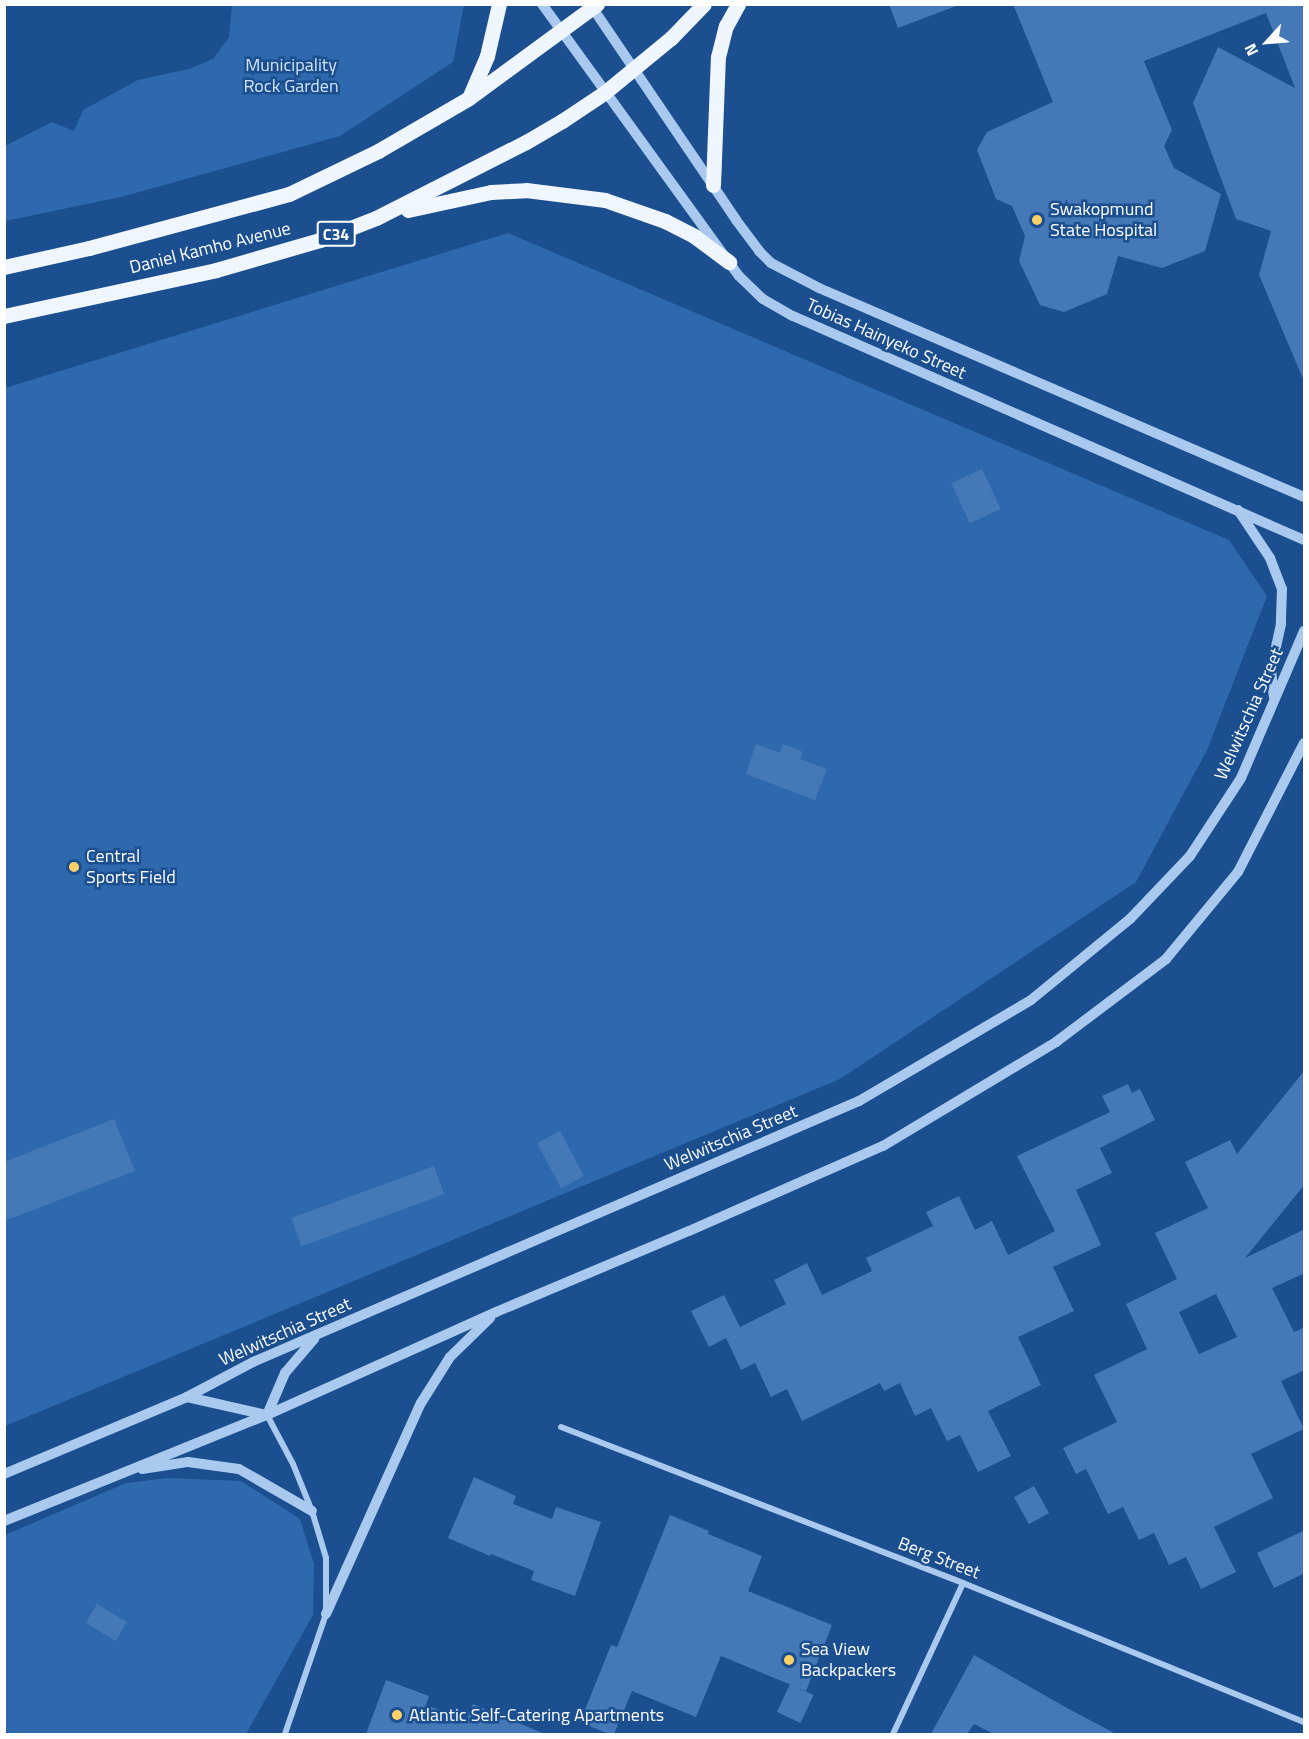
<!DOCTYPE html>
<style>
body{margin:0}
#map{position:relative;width:1309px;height:1739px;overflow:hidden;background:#1b4f8f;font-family:"Titillium Web",sans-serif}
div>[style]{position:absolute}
.green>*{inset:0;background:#2e69ad}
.building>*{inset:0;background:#4478b7;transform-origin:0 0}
.minor>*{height:6px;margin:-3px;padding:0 3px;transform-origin:3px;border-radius:3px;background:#a9c9ee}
.tertiary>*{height:10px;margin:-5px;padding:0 5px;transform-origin:5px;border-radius:5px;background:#a9c9ee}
.primary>*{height:15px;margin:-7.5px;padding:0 7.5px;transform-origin:7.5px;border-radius:7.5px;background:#f0f6ff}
.dots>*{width:16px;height:16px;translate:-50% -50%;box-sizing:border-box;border:3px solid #1b4f8f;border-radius:50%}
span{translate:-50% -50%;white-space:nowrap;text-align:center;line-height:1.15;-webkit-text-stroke:5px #1b4f8f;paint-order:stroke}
.shield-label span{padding:2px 4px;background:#1b4f8f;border:2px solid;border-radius:4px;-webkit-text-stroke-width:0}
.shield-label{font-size:16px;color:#fff;font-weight:700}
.park-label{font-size:18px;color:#cfe3fa}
.poi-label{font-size:18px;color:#fff}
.left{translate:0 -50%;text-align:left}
.street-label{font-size:18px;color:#fff}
.frame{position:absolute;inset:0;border:6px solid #fff;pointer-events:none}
.north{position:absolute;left:1237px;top:12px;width:60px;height:60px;-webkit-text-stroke:4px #1b4f8f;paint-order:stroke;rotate:244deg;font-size:16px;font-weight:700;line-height:24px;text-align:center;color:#fff}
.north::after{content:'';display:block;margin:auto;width:21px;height:27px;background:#fff;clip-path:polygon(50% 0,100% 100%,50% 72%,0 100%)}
</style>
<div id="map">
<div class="green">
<i style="clip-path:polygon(232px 5px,464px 5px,453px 62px,340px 136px,121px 197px,5px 221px,5px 146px,52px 122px,74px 131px,83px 110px,138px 80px,189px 69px,213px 59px,229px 37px)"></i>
<i style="clip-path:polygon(508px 233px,1229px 540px,1267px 596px,1207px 750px,1136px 882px,840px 1079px,5px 1426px,5px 388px)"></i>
<i style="clip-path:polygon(168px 1478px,241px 1481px,300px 1519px,314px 1564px,313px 1615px,246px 1734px,9px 1734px,5px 1730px,5px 1535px,126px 1483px)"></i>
</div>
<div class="building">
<i style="clip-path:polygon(889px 4px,955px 4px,956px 6px,898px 28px)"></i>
<i style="clip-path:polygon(1013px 4px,1305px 4px,1304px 381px,1259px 275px,1271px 231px,1236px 219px,1193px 103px,1218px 47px,1295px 88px,1266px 13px,1144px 61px,1172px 130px,1164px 146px,1174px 168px,1221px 194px,1205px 251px,1162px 268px,1118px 256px,1107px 294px,1064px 312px,1040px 305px,1019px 261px,1025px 236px,1012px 206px,996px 199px,977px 150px,987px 132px,1053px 102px)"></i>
<i style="left:982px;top:469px;width:44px;height:34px;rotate:65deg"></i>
<i style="clip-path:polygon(756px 744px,780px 753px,783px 744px,803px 752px,800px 759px,827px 769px,815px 800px,746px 774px)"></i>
<i style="clip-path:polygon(evenodd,1305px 1070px,1305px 1184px,1245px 1258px,1305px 1229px,1305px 1273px,1272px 1288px,1294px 1332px,1305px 1327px,1305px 1370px,1281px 1381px,1304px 1429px,1251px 1454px,1273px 1498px,1214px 1527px,1236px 1572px,1201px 1589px,1186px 1557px,1169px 1565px,1154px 1533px,1139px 1540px,1123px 1507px,1108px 1514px,1086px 1469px,1076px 1474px,1063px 1448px,1117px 1422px,1094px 1375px,1147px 1349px,1126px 1304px,1177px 1279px,1155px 1233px,1208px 1208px,1185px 1162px,1230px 1140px,1237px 1154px,1305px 1070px,1216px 1294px,1237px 1337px,1199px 1354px,1179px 1312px,1216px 1294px)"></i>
<i style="clip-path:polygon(1128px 1084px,1132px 1093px,1140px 1089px,1155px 1120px,1100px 1148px,1112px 1173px,1076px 1190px,1101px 1245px,1053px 1267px,1074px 1311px,1018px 1337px,1041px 1385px,988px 1411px,1011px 1456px,978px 1472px,960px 1435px,947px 1441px,931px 1408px,915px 1416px,900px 1383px,884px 1391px,880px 1383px,802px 1421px,787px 1389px,771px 1397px,755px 1363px,741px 1370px,726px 1338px,709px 1347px,691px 1311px,724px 1295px,740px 1327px,786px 1304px,774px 1280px,807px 1263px,822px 1295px,872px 1271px,866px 1258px,933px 1226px,926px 1212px,959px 1196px,975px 1230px,992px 1221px,1008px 1255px,1055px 1231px,1017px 1156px,1110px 1112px,1102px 1096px)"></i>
<i style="clip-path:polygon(114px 1119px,135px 1171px,4px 1221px,4px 1162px)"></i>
<i style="left:560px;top:1131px;width:51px;height:26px;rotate:62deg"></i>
<i style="left:434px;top:1166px;width:30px;height:152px;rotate:70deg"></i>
<i style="clip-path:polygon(474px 1477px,516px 1496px,513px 1504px,552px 1519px,556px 1507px,601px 1522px,575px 1596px,531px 1580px,534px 1571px,491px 1554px,490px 1556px,448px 1538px)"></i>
<i style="left:1034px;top:1486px;width:31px;height:23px;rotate:61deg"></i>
<i style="clip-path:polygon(670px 1515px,709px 1531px,708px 1534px,762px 1556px,748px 1591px,832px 1625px,806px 1691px,721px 1656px,696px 1717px,632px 1691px,614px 1734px,609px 1734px,580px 1722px,611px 1645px,617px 1647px)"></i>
<i style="clip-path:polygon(1305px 1530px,1305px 1573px,1274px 1588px,1257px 1553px)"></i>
<i style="left:97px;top:1604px;width:35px;height:22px;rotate:31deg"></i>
<i style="clip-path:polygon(974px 1655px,1067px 1708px,1116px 1734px,994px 1734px,974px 1724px,967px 1734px,931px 1734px)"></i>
<i style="clip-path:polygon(386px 1680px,429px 1696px,426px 1705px,466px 1720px,473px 1704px,545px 1734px,366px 1734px)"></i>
<i style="left:790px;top:1684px;width:26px;height:31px;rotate:25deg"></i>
</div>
<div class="minor">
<i style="left:267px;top:1415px;width:55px;rotate:62deg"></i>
<i style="left:293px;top:1464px;width:51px;rotate:68deg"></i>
<i style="left:312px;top:1511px;width:49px;rotate:73.4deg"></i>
<i style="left:326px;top:1558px;width:56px;rotate:90deg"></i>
<i style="left:326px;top:1614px;width:127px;rotate:108.9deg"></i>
<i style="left:561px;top:1427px;width:431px;rotate:21.2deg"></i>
<i style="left:963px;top:1583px;width:368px;rotate:22.2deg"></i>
<i style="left:893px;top:1734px;width:166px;rotate:-65.1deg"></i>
</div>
<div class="tertiary">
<i style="left:542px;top:4px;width:336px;rotate:54.1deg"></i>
<i style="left:739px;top:276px;width:33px;rotate:44deg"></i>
<i style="left:763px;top:299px;width:34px;rotate:30deg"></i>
<i style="left:793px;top:316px;width:558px;rotate:23.67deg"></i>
<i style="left:590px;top:4px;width:261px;rotate:55.9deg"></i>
<i style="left:736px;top:220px;width:39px;rotate:53deg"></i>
<i style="left:759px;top:251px;width:17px;rotate:45deg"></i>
<i style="left:771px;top:263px;width:54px;rotate:27.5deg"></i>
<i style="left:819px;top:288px;width:528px;rotate:23.31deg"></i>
<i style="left:1238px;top:510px;width:58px;rotate:56.3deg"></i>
<i style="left:1270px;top:558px;width:33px;rotate:69deg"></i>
<i style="left:1282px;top:589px;width:35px;rotate:92deg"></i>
<i style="left:1281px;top:624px;width:47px;rotate:102.3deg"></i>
<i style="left:1271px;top:670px;width:27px;rotate:84deg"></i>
<i style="left:187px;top:1397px;width:82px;rotate:12.7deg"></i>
<i style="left:267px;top:1415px;width:46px;rotate:-66.8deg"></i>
<i style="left:285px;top:1373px;width:45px;rotate:-49.5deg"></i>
<i style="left:142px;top:1469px;width:47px;rotate:-8.7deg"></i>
<i style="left:188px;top:1462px;width:51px;rotate:7.8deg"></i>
<i style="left:239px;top:1469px;width:84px;rotate:29.9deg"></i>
<i style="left:4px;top:1474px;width:199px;rotate:-22.8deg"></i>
<i style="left:187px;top:1397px;width:75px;rotate:-27.9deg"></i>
<i style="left:253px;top:1362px;width:660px;rotate:-23.3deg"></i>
<i style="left:859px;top:1101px;width:199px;rotate:-30.4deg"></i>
<i style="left:1031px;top:1000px;width:128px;rotate:-39.3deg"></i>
<i style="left:1130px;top:919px;width:87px;rotate:-46.4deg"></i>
<i style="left:1190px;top:856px;width:93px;rotate:-56.8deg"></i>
<i style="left:1241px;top:778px;width:160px;rotate:-66.8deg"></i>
<i style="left:4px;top:1521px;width:284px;rotate:-22deg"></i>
<i style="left:267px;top:1415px;width:251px;rotate:-24.2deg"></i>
<i style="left:496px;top:1312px;width:209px;rotate:-22.8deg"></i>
<i style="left:689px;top:1231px;width:212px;rotate:-23.7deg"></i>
<i style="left:883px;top:1146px;width:202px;rotate:-31deg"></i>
<i style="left:1056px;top:1042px;width:138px;rotate:-37deg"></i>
<i style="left:1166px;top:959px;width:113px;rotate:-50.4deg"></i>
<i style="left:1238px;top:872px;width:145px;rotate:-62.9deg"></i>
<i style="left:326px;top:1614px;width:231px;rotate:-65.8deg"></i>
<i style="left:421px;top:1403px;width:54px;rotate:-57.8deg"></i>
<i style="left:450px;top:1357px;width:56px;rotate:-44.3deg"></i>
</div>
<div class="primary">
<i style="left:469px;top:98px;width:46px;rotate:-66.8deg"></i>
<i style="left:487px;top:56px;width:53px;rotate:-77deg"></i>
<i style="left:713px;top:185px;width:128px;rotate:-87.8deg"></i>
<i style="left:718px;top:57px;width:32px;rotate:-76deg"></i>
<i style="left:726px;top:26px;width:25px;rotate:-61deg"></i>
<i style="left:408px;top:210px;width:85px;rotate:-12.2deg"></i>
<i style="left:491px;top:192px;width:35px;rotate:-3deg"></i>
<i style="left:526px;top:190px;width:80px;rotate:7.2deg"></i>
<i style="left:605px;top:200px;width:64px;rotate:19.3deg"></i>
<i style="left:665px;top:221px;width:33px;rotate:27deg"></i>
<i style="left:694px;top:236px;width:44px;rotate:36.6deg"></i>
<i style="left:4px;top:267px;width:87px;rotate:-12.6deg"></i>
<i style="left:89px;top:248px;width:207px;rotate:-15.1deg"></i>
<i style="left:289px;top:194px;width:99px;rotate:-25.8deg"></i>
<i style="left:378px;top:151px;width:105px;rotate:-30.2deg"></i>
<i style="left:469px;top:98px;width:159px;rotate:-36.3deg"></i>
<i style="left:4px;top:316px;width:217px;rotate:-12.2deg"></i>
<i style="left:216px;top:270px;width:108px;rotate:-16.1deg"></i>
<i style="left:320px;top:240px;width:60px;rotate:-21.4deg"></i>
<i style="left:376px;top:218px;width:168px;rotate:-26.9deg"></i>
<i style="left:526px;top:142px;width:42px;rotate:-30.3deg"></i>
<i style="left:562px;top:121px;width:50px;rotate:-33.7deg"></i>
<i style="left:604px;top:93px;width:87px;rotate:-39.4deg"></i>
<i style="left:671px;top:38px;width:47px;rotate:-45.9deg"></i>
</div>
<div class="dots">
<i style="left:1037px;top:220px;background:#ffd166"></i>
<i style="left:74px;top:867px;background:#ffd166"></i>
<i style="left:789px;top:1660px;background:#ffd166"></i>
<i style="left:397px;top:1715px;background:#ffd166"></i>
</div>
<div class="shield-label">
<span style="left:336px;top:234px">C34</span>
</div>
<div class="park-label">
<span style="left:291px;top:76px">Municipality<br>Rock Garden</span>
</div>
<div class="poi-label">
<span class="left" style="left:1050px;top:220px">Swakopmund<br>State Hospital</span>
<span class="left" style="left:86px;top:867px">Central<br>Sports Field</span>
<span class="left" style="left:801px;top:1660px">Sea View<br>Backpackers</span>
<span class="left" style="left:409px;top:1715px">Atlantic Self-Catering Apartments</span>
</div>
<div class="street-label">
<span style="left:210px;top:248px;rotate:-14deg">Daniel Kamho Avenue</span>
<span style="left:886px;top:339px;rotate:24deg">Tobias Hainyeko Street</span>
<span style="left:1249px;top:714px;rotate:-66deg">Welwitschia Street</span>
<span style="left:731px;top:1138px;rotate:-23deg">Welwitschia Street</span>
<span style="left:285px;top:1332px;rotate:-24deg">Welwitschia Street</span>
<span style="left:939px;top:1558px;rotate:21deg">Berg Street</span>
</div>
<div class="frame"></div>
<div class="north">N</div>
</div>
